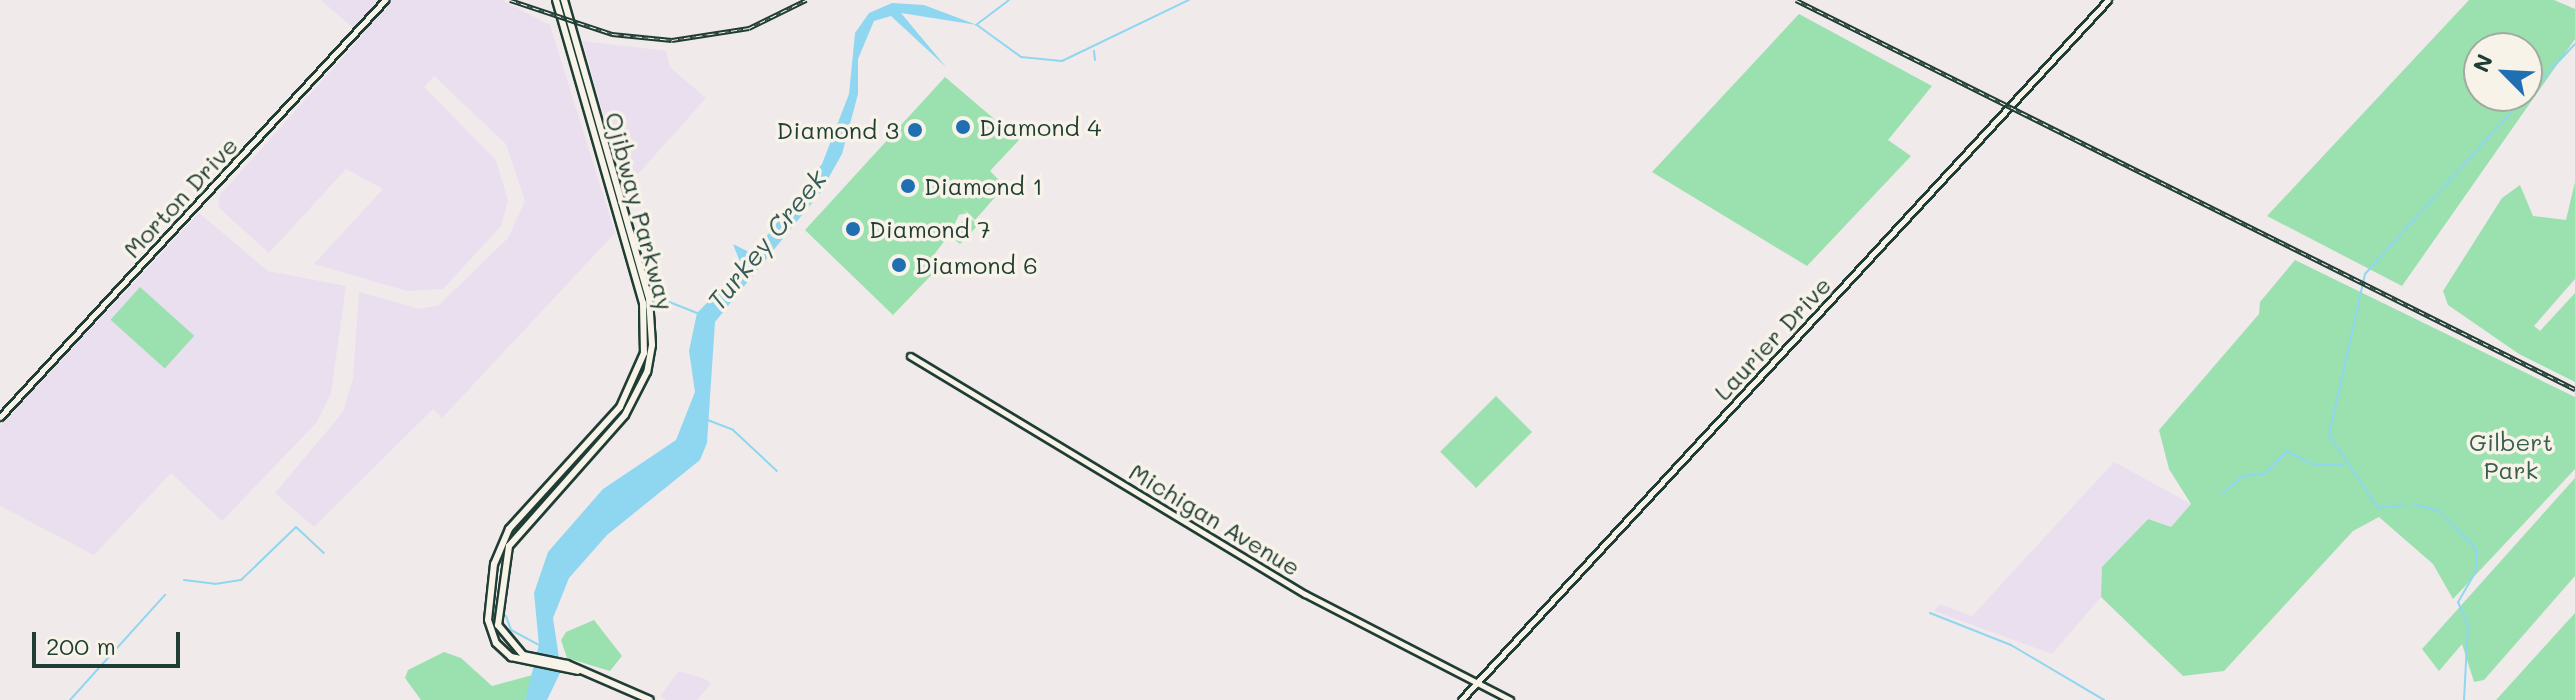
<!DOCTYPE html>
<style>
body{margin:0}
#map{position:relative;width:2575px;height:700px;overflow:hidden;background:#f1eaeb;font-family:Mali,sans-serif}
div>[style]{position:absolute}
.built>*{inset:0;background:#eadfee}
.green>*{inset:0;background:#9ae1af;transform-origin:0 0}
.water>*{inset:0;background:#8fd7f0}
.stream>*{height:2px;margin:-1px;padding:0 1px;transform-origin:1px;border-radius:1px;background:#8fd7f0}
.roads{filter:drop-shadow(2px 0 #1f3d34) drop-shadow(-2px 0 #1f3d34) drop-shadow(0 2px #1f3d34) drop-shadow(0 -2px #1f3d34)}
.tertiary>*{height:5px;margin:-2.5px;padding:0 2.5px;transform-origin:2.5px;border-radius:2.5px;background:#f7f3e8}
.secondary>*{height:6px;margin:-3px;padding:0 3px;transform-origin:3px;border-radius:3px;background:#f7f3e8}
.rail>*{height:5px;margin-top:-2.5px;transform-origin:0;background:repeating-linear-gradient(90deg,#f7f3e8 0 6px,#1f3d34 0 12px);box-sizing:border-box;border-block:2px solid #1f3d34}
.dots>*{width:22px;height:22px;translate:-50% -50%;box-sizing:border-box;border:4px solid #f7f3e8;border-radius:50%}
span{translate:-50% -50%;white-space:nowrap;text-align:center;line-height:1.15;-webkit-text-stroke:7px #f7f3e8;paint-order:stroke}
.poi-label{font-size:24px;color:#1f3d34}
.left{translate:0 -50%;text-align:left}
.right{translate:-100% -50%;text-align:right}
.street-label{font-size:24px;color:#1f3d34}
.park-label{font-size:24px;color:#385e4d}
.water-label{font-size:26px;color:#355c5a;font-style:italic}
.north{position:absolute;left:2463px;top:32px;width:80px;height:80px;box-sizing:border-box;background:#f7f3e8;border:2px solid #a1aaa0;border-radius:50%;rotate:294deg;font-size:22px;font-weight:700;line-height:32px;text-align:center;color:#1f3d34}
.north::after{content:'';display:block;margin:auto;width:28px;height:36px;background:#1f6fb2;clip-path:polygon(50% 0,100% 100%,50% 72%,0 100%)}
.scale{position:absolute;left:32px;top:632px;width:148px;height:36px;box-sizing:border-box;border:4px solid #1f3d34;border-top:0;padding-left:10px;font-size:24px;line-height:28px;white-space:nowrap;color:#1f3d34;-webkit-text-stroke:6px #f7f3e8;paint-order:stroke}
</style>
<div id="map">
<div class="built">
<i style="clip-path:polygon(321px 0,502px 0,550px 25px,615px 233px,442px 418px,433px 409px,314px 527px,275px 493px,343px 412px,353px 378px,359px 292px,420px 309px,439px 305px,508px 238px,525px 201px,506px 144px,434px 76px,424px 87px,496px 160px,508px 201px,501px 226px,443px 289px,407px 291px,314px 264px,383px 189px,346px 169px,269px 253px,218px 207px,220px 195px,362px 36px)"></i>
<i style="clip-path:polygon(583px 41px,666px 51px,670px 67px,706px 98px,638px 174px,622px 183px)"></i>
<i style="clip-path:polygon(199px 213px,268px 271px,346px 286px,331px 393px,317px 422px,222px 521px,171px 473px,94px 555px,0 506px,0 426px)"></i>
<i style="clip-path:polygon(2114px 462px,2191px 504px,2171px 527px,2147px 519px,2103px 567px,2101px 597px,2052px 654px,1934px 611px,1940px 604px,1972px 616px)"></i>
<i style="clip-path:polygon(679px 671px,705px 679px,711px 684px,697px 700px,666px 700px,660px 696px)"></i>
</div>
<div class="green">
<i style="clip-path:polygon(evenodd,2469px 0,2554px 0,2575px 9px,2575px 39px,2402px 286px,2267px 216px,2469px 0,2527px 48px,2527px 96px,2479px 96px,2479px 48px,2527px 48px)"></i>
<i style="clip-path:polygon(1799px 14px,1932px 86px,1888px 140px,1911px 156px,1807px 266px,1652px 172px)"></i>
<i style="clip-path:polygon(945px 77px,1019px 140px,990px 171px,1005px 186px,975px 220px,963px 208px,967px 213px,959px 215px,950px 233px,968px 216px,978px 225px,960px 244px,949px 235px,933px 256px,941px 265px,893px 315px,805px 230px)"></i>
<i style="clip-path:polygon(2575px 182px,2575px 279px,2534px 326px,2540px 331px,2575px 293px,2575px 382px,2519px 354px,2448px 305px,2443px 291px,2502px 198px,2520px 185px,2533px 216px,2566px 220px)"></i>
<i style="clip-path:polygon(2295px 260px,2575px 397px,2575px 469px,2453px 599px,2433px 564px,2379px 517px,2353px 531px,2224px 671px,2183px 676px,2101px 597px,2102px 567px,2148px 519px,2171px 527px,2191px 504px,2169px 469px,2159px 430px,2259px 314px,2260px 302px)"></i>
<i style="left:140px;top:287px;width:73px;height:44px;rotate:42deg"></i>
<i style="left:1496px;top:396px;width:51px;height:79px;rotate:45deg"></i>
<i style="clip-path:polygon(2575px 478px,2575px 576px,2484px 680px,2474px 682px,2462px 644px,2439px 671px,2422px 649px)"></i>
<i style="clip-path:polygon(2575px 613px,2575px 700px,2496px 700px)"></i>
<i style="clip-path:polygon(594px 620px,622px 656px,610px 671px,567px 658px,561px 640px,566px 632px)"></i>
<i style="clip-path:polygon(444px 652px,461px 658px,492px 686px,536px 674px,525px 700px,421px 700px,405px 678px,408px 670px)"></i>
</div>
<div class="water">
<i style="clip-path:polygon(892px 3px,924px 5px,977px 25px,901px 13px,946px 67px,891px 16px,874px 21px,858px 59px,858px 94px,842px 154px,820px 193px,715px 322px,707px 443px,700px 460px,607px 535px,569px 578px,553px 618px,561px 671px,547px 700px,525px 700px,539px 645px,534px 593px,548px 552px,603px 489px,676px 440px,695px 392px,689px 351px,697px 313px,742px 267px,733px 244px,753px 254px,822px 164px,849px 94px,855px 33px,869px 13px)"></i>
</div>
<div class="stream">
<i style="left:976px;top:25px;width:41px;rotate:-37.1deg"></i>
<i style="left:977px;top:25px;width:54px;rotate:36deg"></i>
<i style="left:1021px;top:57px;width:41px;rotate:5.6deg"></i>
<i style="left:1062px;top:61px;width:141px;rotate:-25.7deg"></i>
<i style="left:1094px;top:51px;width:9px;rotate:84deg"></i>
<i style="left:2527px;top:95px;width:70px;rotate:-46.7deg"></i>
<i style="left:657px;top:297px;width:43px;rotate:21.8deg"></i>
<i style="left:705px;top:419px;width:30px;rotate:21deg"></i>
<i style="left:733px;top:430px;width:60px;rotate:43deg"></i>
<i style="left:2223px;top:494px;width:26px;rotate:-43deg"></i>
<i style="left:2242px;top:476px;width:22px;rotate:-5deg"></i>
<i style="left:2264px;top:474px;width:33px;rotate:-45deg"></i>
<i style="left:2287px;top:451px;width:30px;rotate:27deg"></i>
<i style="left:2314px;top:465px;width:29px"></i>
<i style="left:2413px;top:504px;width:27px;rotate:15deg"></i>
<i style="left:2439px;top:511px;width:53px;rotate:45.8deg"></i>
<i style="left:2476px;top:549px;width:22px;rotate:90deg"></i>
<i style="left:2476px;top:571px;width:36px;rotate:120deg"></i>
<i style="left:2458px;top:602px;width:24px;rotate:66deg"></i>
<i style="left:2468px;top:624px;width:76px;rotate:93deg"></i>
<i style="left:2405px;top:505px;width:27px;rotate:174deg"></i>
<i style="left:2378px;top:508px;width:88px;rotate:-123.9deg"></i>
<i style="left:2329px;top:435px;width:165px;rotate:-77.4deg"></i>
<i style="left:2365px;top:274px;width:240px;rotate:-47.9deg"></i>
<i style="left:184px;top:580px;width:31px;rotate:7deg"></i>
<i style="left:215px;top:584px;width:26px;rotate:-9deg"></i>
<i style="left:241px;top:580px;width:76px;rotate:-43.9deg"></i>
<i style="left:296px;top:527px;width:38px;rotate:43deg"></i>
<i style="left:1930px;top:613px;width:87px;rotate:21.6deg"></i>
<i style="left:2011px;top:645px;width:108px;rotate:30.6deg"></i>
<i style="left:506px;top:616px;width:15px;rotate:70deg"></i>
<i style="left:511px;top:630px;width:32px;rotate:28deg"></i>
<i style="left:70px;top:700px;width:142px;rotate:-47.9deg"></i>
</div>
<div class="roads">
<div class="tertiary">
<i style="left:910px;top:356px;width:461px;rotate:31.1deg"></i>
<i style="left:1305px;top:594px;width:231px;rotate:27.3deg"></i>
<i style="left:0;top:417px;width:568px;rotate:-47.28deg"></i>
<i style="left:1461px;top:700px;width:953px;rotate:-47.25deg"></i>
</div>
<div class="secondary">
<i style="left:556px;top:0;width:315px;rotate:74deg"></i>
<i style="left:643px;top:303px;width:50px;rotate:88.9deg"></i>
<i style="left:644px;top:353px;width:59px;rotate:114deg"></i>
<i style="left:620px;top:407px;width:165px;rotate:132.3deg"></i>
<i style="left:509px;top:529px;width:38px;rotate:113deg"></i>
<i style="left:494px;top:564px;width:56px;rotate:96.1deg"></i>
<i style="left:488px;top:620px;width:24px;rotate:71deg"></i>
<i style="left:496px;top:643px;width:21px;rotate:43deg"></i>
<i style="left:511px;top:657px;width:68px;rotate:11.8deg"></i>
<i style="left:564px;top:0;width:310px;rotate:74.1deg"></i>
<i style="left:649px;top:298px;width:47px;rotate:86.3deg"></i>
<i style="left:652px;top:345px;width:27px;rotate:100deg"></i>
<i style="left:647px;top:372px;width:48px;rotate:117.1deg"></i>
<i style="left:625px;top:415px;width:175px;rotate:131.5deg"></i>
<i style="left:509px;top:546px;width:80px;rotate:97.9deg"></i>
<i style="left:498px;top:625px;width:39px;rotate:50deg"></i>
<i style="left:523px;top:655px;width:45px;rotate:11.6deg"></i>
<i style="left:567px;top:664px;width:90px;rotate:23.4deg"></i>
</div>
</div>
<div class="rail">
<i style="left:510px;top:0;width:108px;rotate:18.4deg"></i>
<i style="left:612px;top:34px;width:60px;rotate:5.7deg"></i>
<i style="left:672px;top:40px;width:78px;rotate:-8.9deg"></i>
<i style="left:749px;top:28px;width:64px;rotate:-26.2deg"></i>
<i style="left:1796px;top:0;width:871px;rotate:26.54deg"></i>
</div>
<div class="dots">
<i style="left:963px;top:127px;background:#1f6fb2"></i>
<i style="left:915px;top:130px;background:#1f6fb2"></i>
<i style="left:908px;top:186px;background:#1f6fb2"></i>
<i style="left:853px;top:229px;background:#1f6fb2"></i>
<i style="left:899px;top:265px;background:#1f6fb2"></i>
</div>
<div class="poi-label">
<span class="left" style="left:979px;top:127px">Diamond 4</span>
<span class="right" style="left:899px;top:130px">Diamond 3</span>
<span class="left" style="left:924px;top:186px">Diamond 1</span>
<span class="left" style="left:869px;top:229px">Diamond 7</span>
<span class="left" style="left:915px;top:265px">Diamond 6</span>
</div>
<div class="street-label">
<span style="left:180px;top:197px;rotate:-47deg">Morton Drive</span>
<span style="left:640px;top:211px;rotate:75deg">Ojibway Parkway</span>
<span style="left:1772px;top:338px;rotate:-47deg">Laurier Drive</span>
<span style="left:1215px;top:519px;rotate:31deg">Michigan Avenue</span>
</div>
<div class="park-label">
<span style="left:2511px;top:456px">Gilbert<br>Park</span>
</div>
<div class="water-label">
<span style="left:767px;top:240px;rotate:-51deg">Turkey Creek</span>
</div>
<div class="north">N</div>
<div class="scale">200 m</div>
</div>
